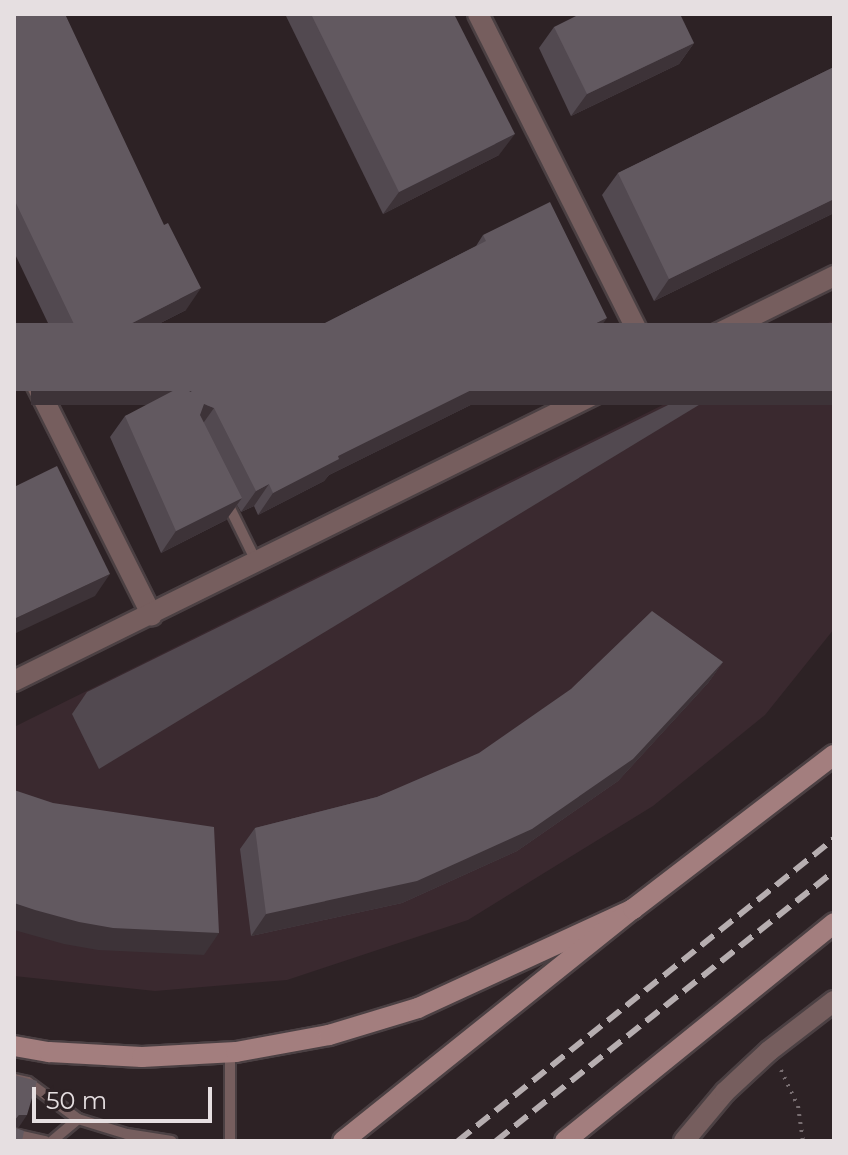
<!DOCTYPE html>
<style>
body{margin:0}
#map{position:relative;width:848px;height:1155px;overflow:hidden;background:#2d2225;font-family:Montserrat,sans-serif}
div>[style]{position:absolute}
.built>*{inset:0;background:#3a292f}
.path>*{height:4px;margin-top:-2px;transform-origin:0;background:repeating-linear-gradient(90deg,#786e71 0 2px,transparent 0 8px)}
.roads{filter:drop-shadow(2px 0 #4b4043) drop-shadow(-2px 0 #4b4043) drop-shadow(0 2px #4b4043) drop-shadow(0 -2px #4b4043)}
.lane>*{height:10px;margin:-5px;padding:0 5px;transform-origin:5px;border-radius:5px;background:#765e5e}
.street>*{height:20px;margin:-10px;padding:0 10px;transform-origin:10px;border-radius:10px;background:#765e5e}
.secondary>*{height:20px;margin:-10px;padding:0 10px;transform-origin:10px;border-radius:10px;background:#a37e7e}
.rail>*{height:6px;margin-top:-3px;transform-origin:0;background:repeating-linear-gradient(90deg,#b6aeb0 0 16px,transparent 0 24px)}
.wall>*{inset:0;background:#524950}
.shaded-wall>*{inset:0;background:#3d3338;transform-origin:0 0}
.building>*{inset:0;background:#625960;transform-origin:0 0}
span{translate:-50% -50%;white-space:nowrap;text-align:center;line-height:1.15;-webkit-text-stroke:8px #2d2225;paint-order:stroke}
.frame{position:absolute;inset:0;border:16px solid #e6dfe1;pointer-events:none}
.scale{position:absolute;left:32px;top:1087px;width:180px;height:36px;box-sizing:border-box;border:4px solid #e6dfe1;border-top:0;padding-left:10px;font-size:24px;line-height:28px;white-space:nowrap;color:#e6dfe1;-webkit-text-stroke:6px #2d2225;paint-order:stroke}
</style>
<div id="map">
<div class="built">
<i style="clip-path:polygon(834px 320px,834px 629px,765px 715px,653px 806px,468px 920px,287px 980px,155px 991px,14px 976px,14px 727px)"></i>
</div>
<div class="path">
<i style="left:781px;top:1070px;width:40px;rotate:65deg"></i>
<i style="left:798px;top:1106px;width:35px;rotate:82deg"></i>
</div>
<div class="roads">
<div class="lane">
<i style="left:226px;top:500px;width:70px;rotate:63.8deg"></i>
<i style="left:230px;top:1052px;width:89px;rotate:90deg"></i>
<i style="left:14px;top:1079px;width:14px;rotate:12deg"></i>
<i style="left:28px;top:1082px;width:62px;rotate:36.5deg"></i>
<i style="left:78px;top:1119px;width:51px;rotate:17deg"></i>
<i style="left:127px;top:1134px;width:45px;rotate:9deg"></i>
<i style="left:14px;top:1134px;width:32px;rotate:13deg"></i>
<i style="left:52px;top:1141px;width:34px;rotate:-40deg"></i>
</div>
<div class="street">
<i style="left:478px;top:14px;width:392px;rotate:63.3deg"></i>
<i style="left:14px;top:340px;width:308px;rotate:63.4deg"></i>
<i style="left:14px;top:681px;width:915px;rotate:-26.28deg"></i>
<i style="left:684px;top:1141px;width:64px;rotate:-50.1deg"></i>
<i style="left:725px;top:1092px;width:60px;rotate:-43deg"></i>
<i style="left:769px;top:1051px;width:82px;rotate:-37.6deg"></i>
</div>
<div class="secondary">
<i style="left:14px;top:1046px;width:36px;rotate:10deg"></i>
<i style="left:49px;top:1052px;width:93px;rotate:3.1deg"></i>
<i style="left:142px;top:1057px;width:94px;rotate:-3deg"></i>
<i style="left:236px;top:1052px;width:95px;rotate:-10.4deg"></i>
<i style="left:329px;top:1035px;width:93px;rotate:-16.9deg"></i>
<i style="left:418px;top:1008px;width:237px;rotate:-24.7deg"></i>
<i style="left:343px;top:1141px;width:371px;rotate:-38.7deg"></i>
<i style="left:633px;top:909px;width:253px;rotate:-37.5deg"></i>
<i style="left:565px;top:1141px;width:346px;rotate:-39deg"></i>
</div>
</div>
<div class="rail">
<i style="left:458px;top:1141px;width:482px;rotate:-38.8deg"></i>
<i style="left:496px;top:1141px;width:433px;rotate:-38.6deg"></i>
</div>
<div class="wall">
<i style="clip-path:polygon(14px 14px,186px 310px,70px 369px,14px 252px)"></i>
<i style="clip-path:polygon(285px 14px,454px 14px,499px 155px,383px 214px)"></i>
<i style="clip-path:polygon(554px 27px,694px 43px,679px 64px,571px 116px,539px 48px)"></i>
<i style="clip-path:polygon(834px 67px,834px 213px,654px 301px,602px 195px,618px 173px)"></i>
<i style="clip-path:polygon(483px 235px,592px 339px,511px 379px,505px 388px,329px 475px,324px 481px,258px 515px,254px 506px,241px 512px,237px 505px,226px 520px,161px 553px,110px 437px,125px 416px,190px 392px,476px 246px)"></i>
<i style="clip-path:polygon(834px 323px,99px 769px,72px 714px,87px 692px)"></i>
<i style="clip-path:polygon(723px 662px,708px 683px,618px 781px,517px 851px,402px 903px,251px 936px,240px 849px,255px 828px,377px 797px)"></i>
</div>
<div class="shaded-wall">
<i style="clip-path:polygon(694px 43px,679px 64px,571px 116px,587px 94px)"></i>
<i style="clip-path:polygon(515px 134px,499px 155px,383px 214px,399px 192px)"></i>
<i style="clip-path:polygon(834px 199px,834px 213px,654px 301px,669px 279px)"></i>
<i style="clip-path:polygon(201px 288px,186px 310px,70px 369px,85px 347px)"></i>
<i style="clip-path:polygon(607px 318px,592px 339px,511px 379px,505px 388px,329px 475px,324px 481px,258px 515px,273px 493px,338px 456px,518px 361px)"></i>
<i style="left:834px;top:391px;width:14px;height:803px;rotate:90deg"></i>
<i style="clip-path:polygon(204px 404px,214px 408px,199px 429px,189px 426px)"></i>
<i style="clip-path:polygon(269px 484px,254px 506px,241px 512px,256px 491px)"></i>
<i style="clip-path:polygon(242px 498px,226px 520px,161px 553px,176px 531px)"></i>
<i style="clip-path:polygon(110px 574px,95px 596px,14px 634px,14px 619px)"></i>
<i style="clip-path:polygon(723px 662px,708px 683px,618px 781px,517px 851px,402px 903px,251px 936px,266px 914px)"></i>
<i style="clip-path:polygon(14px 903px,219px 933px,204px 955px,98px 950px,64px 944px,14px 930px)"></i>
<i style="clip-path:polygon(19px 1115px,27px 1115px,19px 1127px,14px 1127px,14px 1121px)"></i>
</div>
<div class="building">
<i style="clip-path:polygon(14px 14px,65px 14px,164px 225px,168px 223px,201px 288px,85px 347px,14px 199px)"></i>
<i style="clip-path:polygon(311px 14px,454px 14px,515px 134px,399px 192px)"></i>
<i style="clip-path:polygon(580px 14px,680px 14px,694px 43px,587px 94px,554px 27px)"></i>
<i style="clip-path:polygon(834px 67px,834px 199px,669px 279px,618px 173px)"></i>
<i style="clip-path:polygon(550px 202px,607px 318px,518px 361px,520px 366px,338px 456px,339px 459px,273px 493px,269px 484px,256px 491px,214px 408px,204px 404px,200px 415px,242px 498px,176px 531px,125px 416px,186px 384px,190px 392px,486px 241px,483px 235px)"></i>
<i style="left:834px;top:323px;width:68px;height:833px;rotate:90deg"></i>
<i style="clip-path:polygon(57px 466px,110px 574px,14px 619px,14px 487px)"></i>
<i style="clip-path:polygon(652px 611px,723px 662px,633px 759px,532px 829px,417px 881px,266px 914px,255px 828px,377px 797px,479px 753px,571px 689px)"></i>
<i style="clip-path:polygon(14px 790px,53px 803px,214px 827px,219px 933px,113px 928px,79px 922px,35px 910px,14px 903px)"></i>
<i style="clip-path:polygon(14px 1075px,37px 1081px,27px 1115px,19px 1115px,15px 1120px,16px 1128px,24px 1131px,22px 1141px,14px 1141px)"></i>
</div>
<div class="frame"></div>
<div class="scale">50 m</div>
</div>
